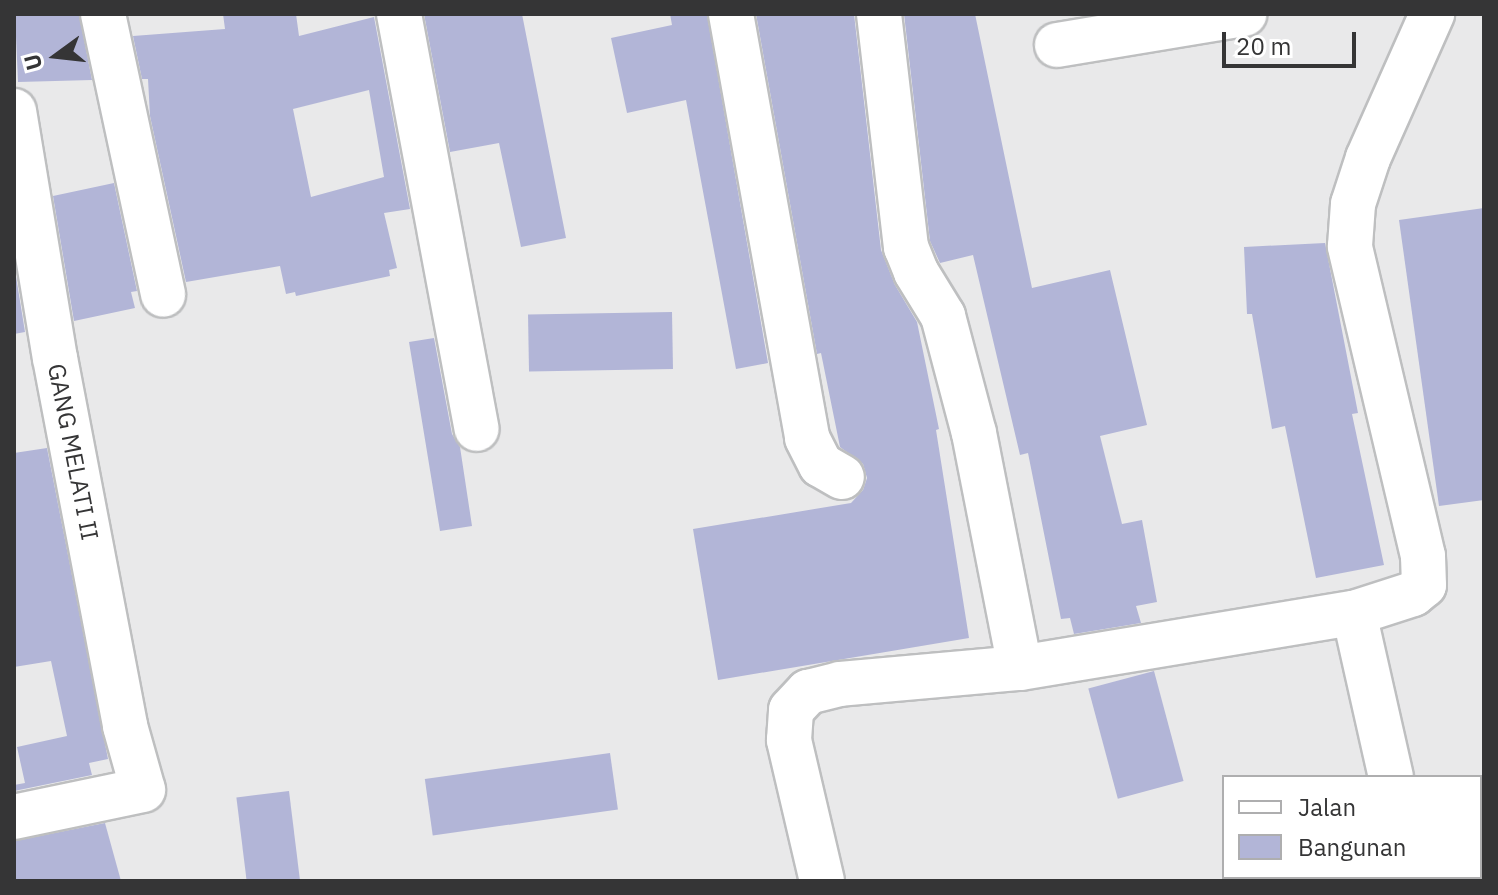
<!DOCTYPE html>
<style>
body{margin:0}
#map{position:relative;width:1498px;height:895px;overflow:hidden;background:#e9e9ea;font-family:"IBM Plex Sans",sans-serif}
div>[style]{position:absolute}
.building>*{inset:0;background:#b2b5d7;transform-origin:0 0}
.roads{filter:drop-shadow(2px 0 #bebfc0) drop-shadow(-2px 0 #bebfc0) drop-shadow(0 2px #bebfc0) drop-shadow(0 -2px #bebfc0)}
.street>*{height:44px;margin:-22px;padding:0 22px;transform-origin:22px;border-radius:22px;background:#fff}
span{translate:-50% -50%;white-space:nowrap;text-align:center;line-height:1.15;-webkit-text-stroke:6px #fff;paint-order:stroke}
.street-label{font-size:24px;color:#353536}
.frame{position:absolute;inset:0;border:16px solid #353536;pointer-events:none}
.legend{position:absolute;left:1222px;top:775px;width:260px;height:104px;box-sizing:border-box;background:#fff;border:2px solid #aeaeaf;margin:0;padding:10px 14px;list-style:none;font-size:24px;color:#353536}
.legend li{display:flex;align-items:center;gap:16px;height:40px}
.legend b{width:40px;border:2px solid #aeaeaf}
.north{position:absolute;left:16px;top:16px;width:80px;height:80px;-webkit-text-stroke:6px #fff;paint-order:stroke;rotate:255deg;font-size:22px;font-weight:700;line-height:32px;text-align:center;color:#353536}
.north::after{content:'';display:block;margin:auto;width:28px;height:36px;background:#353536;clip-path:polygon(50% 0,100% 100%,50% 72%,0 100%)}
.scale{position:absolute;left:1222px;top:32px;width:134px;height:36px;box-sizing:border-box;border:4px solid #353536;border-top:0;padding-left:10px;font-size:24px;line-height:28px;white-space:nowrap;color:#353536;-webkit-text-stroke:6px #fff;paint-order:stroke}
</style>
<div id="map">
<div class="building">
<i style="clip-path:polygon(15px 14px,79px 14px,92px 80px,18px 82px)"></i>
<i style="clip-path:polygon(evenodd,223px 14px,296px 14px,299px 36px,374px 17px,410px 209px,384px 213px,397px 268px,389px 270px,390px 276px,296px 296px,295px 292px,286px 294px,280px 266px,186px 282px,150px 116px,148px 79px,142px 79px,133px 36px,225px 29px,223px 14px,369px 90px,384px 177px,311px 197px,293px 109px,369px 90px)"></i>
<i style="clip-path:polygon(424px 14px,522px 14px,566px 238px,521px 247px,499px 143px,450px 152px)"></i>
<i style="clip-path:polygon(670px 14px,707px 14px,768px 363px,736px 369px,686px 100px,627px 113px,611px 38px,672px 25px)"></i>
<i style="clip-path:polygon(756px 14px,854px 14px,881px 250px,895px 285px,917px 322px,939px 429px,936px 430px,969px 638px,718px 680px,693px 529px,851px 503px,863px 490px,867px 478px,863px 464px,840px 447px,821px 353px,817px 354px)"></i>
<i style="clip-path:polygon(904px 14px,975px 14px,1032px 288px,1110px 270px,1147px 425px,1100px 436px,1122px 524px,1142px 520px,1157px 602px,1136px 606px,1141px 623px,1074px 634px,1070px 618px,1061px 619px,1028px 453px,1020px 455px,973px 255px,940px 263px,930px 241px)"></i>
<i style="clip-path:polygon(114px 183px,137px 291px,131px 292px,135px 308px,74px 321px,53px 196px)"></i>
<i style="clip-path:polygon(1484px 208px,1484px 500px,1439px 506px,1399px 220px)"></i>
<i style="clip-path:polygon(1325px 243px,1358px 413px,1352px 414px,1384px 565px,1316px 578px,1285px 426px,1272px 429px,1252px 314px,1247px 314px,1244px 247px)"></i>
<i style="clip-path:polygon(14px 264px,25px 332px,14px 334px)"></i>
<i style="left:672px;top:312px;width:57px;height:144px;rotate:89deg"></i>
<i style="clip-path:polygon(434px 338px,452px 434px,460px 447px,472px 526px,440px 531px,409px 342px)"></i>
<i style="clip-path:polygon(47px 448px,108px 759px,89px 763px,92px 775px,14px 791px,14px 785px,25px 783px,17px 747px,67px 736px,51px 661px,14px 667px,14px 453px)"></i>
<i style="left:1154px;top:671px;width:114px;height:68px;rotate:75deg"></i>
<i style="left:610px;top:753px;width:57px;height:187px;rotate:82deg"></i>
<i style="left:289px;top:791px;width:91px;height:53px;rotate:83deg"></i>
<i style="clip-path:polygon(105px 823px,121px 881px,14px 881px,14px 841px)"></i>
</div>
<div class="roads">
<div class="street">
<i style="left:103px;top:14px;width:287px;rotate:77.9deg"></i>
<i style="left:399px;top:14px;width:422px;rotate:79.4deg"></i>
<i style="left:731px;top:14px;width:431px;rotate:79.8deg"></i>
<i style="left:807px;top:438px;width:30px;rotate:63deg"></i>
<i style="left:821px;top:465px;width:24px;rotate:30deg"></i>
<i style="left:879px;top:14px;width:235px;rotate:83.4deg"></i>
<i style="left:906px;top:247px;width:27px;rotate:68deg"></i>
<i style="left:916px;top:272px;width:52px;rotate:58.5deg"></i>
<i style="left:943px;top:316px;width:121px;rotate:75.2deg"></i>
<i style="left:974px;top:433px;width:239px;rotate:78.9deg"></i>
<i style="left:1020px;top:668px;width:338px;rotate:-9.4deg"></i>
<i style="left:1354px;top:613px;width:62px;rotate:-17.9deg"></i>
<i style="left:1413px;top:594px;width:14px;rotate:-39deg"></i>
<i style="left:1424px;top:585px;width:29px;rotate:-92deg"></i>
<i style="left:1423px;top:556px;width:318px;rotate:-103.3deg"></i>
<i style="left:1350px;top:246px;width:42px;rotate:-85.9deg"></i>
<i style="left:1353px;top:204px;width:48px;rotate:-71.9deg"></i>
<i style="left:1368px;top:158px;width:158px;rotate:-66deg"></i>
<i style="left:1057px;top:45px;width:190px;rotate:-9.4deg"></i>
<i style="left:14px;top:111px;width:250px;rotate:80.6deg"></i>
<i style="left:55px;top:358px;width:375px;rotate:79.2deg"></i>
<i style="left:125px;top:726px;width:66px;rotate:74.3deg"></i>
<i style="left:143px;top:790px;width:132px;rotate:168.2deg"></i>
<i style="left:1354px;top:613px;width:168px;rotate:77.3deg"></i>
<i style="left:1413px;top:877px;width:4px;rotate:76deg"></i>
<i style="left:822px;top:881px;width:145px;rotate:-103.2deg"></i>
<i style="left:789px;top:740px;width:30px;rotate:-86deg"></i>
<i style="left:791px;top:710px;width:25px;rotate:-47deg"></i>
<i style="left:808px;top:692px;width:33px;rotate:-14deg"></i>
<i style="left:840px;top:684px;width:181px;rotate:-5.1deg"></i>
</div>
</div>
<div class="street-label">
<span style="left:73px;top:452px;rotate:79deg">GANG MELATI II</span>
</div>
<div class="frame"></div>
<ul class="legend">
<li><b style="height:10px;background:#fff"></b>Jalan</li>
<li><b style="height:22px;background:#b2b5d7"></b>Bangunan</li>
</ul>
<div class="north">U</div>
<div class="scale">20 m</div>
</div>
